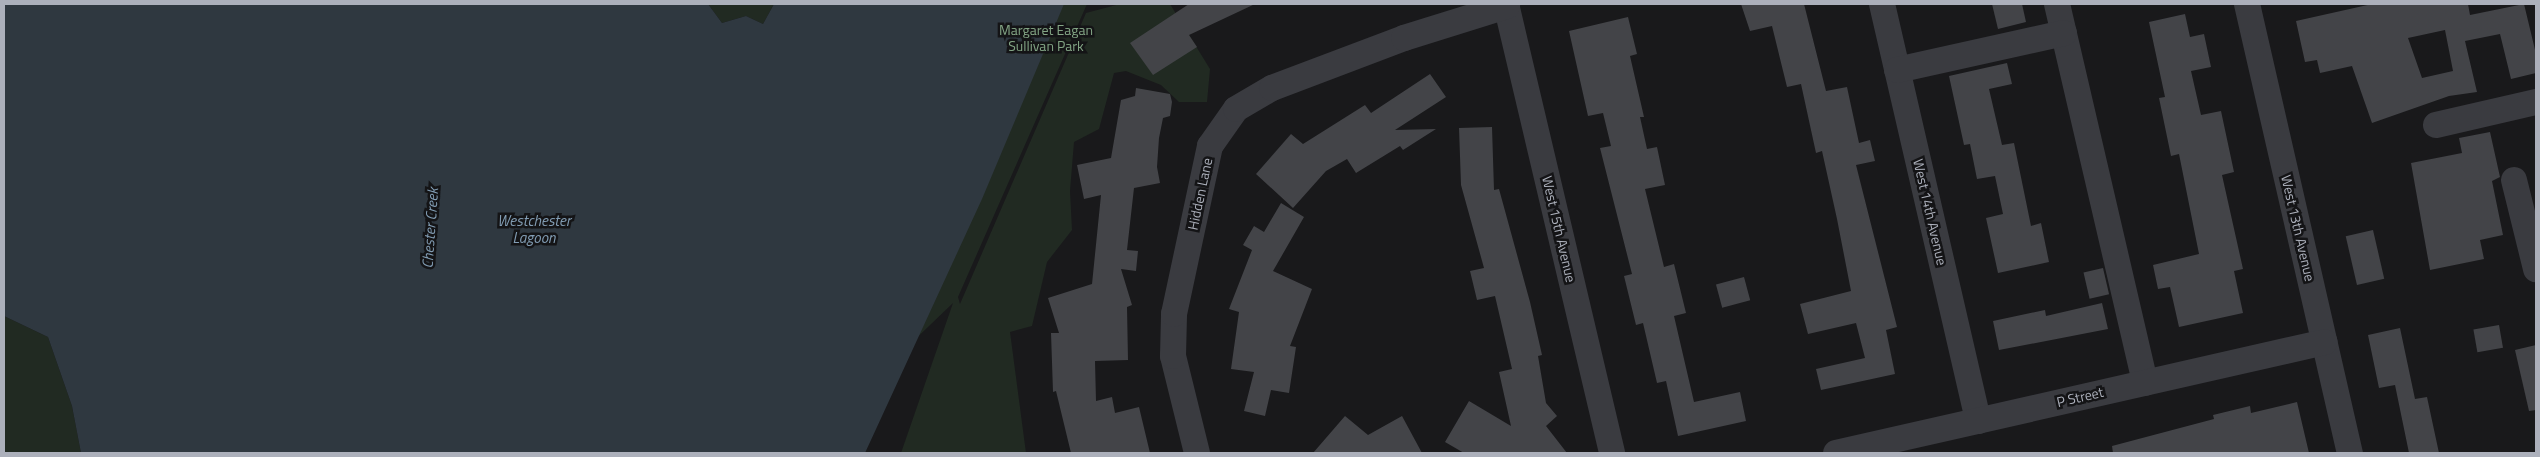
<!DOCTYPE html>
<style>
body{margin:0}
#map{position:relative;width:2540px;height:457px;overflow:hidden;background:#19191b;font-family:"Titillium Web",sans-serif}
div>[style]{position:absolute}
.green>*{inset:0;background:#212a22}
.water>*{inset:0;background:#2f3840}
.building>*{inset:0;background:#434448;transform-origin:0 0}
.minor>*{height:26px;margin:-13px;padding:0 13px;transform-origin:13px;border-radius:13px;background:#3a3b40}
span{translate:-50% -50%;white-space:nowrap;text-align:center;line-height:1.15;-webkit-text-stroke:5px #141416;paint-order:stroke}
.park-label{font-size:14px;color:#83a585}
.street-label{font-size:14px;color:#acb0bb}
.water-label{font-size:15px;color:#839eb5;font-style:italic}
.frame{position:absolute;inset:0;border:5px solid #acb0bb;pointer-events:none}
</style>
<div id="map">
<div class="green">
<i style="clip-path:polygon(708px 4px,774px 4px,763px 24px,746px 16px,722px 23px)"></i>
<i style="clip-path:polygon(1034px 4px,1087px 4px,958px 297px,960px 304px,1086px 13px,1120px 4px,1170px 4px,1210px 69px,1207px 102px,1179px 102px,1161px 85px,1126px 71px,1114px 73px,1099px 129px,1074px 142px,1070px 191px,1072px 230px,1047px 262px,1032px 326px,1010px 332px,1026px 453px,901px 453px,953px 303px,879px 374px)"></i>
<i style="clip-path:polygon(4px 316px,48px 337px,72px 406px,81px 453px,4px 453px)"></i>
</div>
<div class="water">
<i style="clip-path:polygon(4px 4px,708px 4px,722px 23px,746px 16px,763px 24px,774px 4px,1064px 4px,982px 199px,865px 453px,81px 453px,72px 406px,48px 337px,4px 316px)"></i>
</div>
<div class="building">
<i style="clip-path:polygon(1189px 4px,1255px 4px,1189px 35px,1197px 47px,1153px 75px,1130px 43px)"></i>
<i style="clip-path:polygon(1741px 4px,1804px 4px,1826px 91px,1847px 87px,1859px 143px,1870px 140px,1875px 161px,1856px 165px,1897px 327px,1886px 330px,1895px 374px,1821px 390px,1816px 369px,1865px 358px,1856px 323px,1808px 334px,1800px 304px,1851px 291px,1837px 219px,1822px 151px,1816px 153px,1801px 84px,1787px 87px,1772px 26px,1750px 31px)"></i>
<i style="clip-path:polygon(1992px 4px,2022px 4px,2026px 22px,1998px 29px)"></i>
<i style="clip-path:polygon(evenodd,2372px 4px,2468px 4px,2470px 15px,2524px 4px,2536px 54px,2536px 73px,2511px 79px,2500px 34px,2465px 41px,2477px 92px,2449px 96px,2372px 123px,2352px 66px,2320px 73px,2317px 60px,2305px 62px,2296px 21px,2372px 4px,2445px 30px,2453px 71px,2422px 78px,2408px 38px,2445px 30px)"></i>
<i style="clip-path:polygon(2185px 14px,2190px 37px,2204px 34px,2211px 67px,2191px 71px,2201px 115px,2221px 111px,2234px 172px,2222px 175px,2243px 269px,2234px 271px,2243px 313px,2179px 327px,2170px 287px,2158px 289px,2153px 265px,2199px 254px,2179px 154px,2171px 156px,2159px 98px,2165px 97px,2149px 22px)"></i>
<i style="clip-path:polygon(1628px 17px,1637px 54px,1630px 56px,1644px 117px,1640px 117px,1647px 149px,1657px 147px,1665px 185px,1645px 189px,1664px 267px,1674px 264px,1686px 313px,1674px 316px,1694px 402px,1740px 392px,1746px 421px,1678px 436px,1666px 381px,1657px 383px,1643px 323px,1636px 325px,1624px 276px,1632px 274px,1600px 148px,1611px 146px,1603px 113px,1588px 116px,1569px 31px)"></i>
<i style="clip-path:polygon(2007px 63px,2012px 84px,1989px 89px,2002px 145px,2014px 143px,2031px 226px,2041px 223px,2049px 262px,1998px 273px,1986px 218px,2003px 214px,1995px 176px,1977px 179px,1970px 144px,1964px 145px,1949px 76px)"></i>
<i style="clip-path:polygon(1430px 74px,1446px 97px,1395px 130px,1436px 129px,1403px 150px,1400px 146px,1356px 173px,1347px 159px,1326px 171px,1293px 208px,1256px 174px,1291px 134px,1303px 144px,1365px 105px,1371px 113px)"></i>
<i style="clip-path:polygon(1136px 88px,1170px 94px,1172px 102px,1170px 116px,1163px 118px,1159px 138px,1157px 167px,1160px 183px,1134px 188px,1127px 250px,1138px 251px,1136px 271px,1121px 269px,1132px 305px,1127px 307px,1128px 360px,1095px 361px,1096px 401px,1112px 397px,1115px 413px,1139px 407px,1150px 453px,1071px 453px,1056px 391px,1053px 392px,1051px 333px,1059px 333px,1048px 298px,1092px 284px,1101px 195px,1084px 199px,1077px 165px,1111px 158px,1121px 100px,1135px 96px)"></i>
<i style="clip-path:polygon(1492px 127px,1494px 190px,1499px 189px,1530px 302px,1542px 355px,1538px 356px,1546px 403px,1557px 416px,1546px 426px,1567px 453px,1464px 453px,1445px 442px,1469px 401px,1511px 426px,1499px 372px,1512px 369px,1495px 296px,1477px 300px,1470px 271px,1484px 268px,1461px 185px,1459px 128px)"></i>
<i style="clip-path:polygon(2490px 132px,2500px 177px,2492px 181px,2503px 235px,2480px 240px,2484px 259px,2430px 270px,2411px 163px,2462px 153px,2459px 138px)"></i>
<i style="clip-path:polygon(1281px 203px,1304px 217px,1273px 271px,1312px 289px,1290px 346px,1296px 347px,1289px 393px,1271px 390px,1265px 416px,1244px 411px,1254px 372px,1231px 369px,1239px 312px,1229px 309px,1252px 250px,1243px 245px,1254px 226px,1264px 232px)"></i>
<i style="left:2373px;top:230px;width:50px;height:28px;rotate:77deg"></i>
<i style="left:2103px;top:268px;width:27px;height:20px;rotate:77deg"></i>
<i style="left:1744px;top:277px;width:24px;height:29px;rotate:75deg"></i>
<i style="clip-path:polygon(2102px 303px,2108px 329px,1999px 350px,1993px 321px,2045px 310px,2046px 316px)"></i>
<i style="left:2499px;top:325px;width:23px;height:26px;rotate:80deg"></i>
<i style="clip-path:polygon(2400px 328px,2415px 399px,2427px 397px,2439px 453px,2409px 453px,2395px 385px,2379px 388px,2368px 335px)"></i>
<i style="clip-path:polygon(2536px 345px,2536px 410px,2529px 411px,2515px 350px)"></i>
<i style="clip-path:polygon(2297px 402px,2309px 453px,2113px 453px,2112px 446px,2214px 419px,2213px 415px,2250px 406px,2251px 413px)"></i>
<i style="clip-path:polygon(1345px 416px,1368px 435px,1402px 416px,1422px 453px,1313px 453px)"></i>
</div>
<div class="minor">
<i style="left:1506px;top:4px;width:461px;rotate:76.7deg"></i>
<i style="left:1882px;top:4px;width:428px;rotate:77deg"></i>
<i style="left:2057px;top:4px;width:389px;rotate:76.9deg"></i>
<i style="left:2247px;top:4px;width:461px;rotate:77.1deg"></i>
<i style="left:1897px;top:70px;width:171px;rotate:-12.5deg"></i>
<i style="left:2436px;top:125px;width:103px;rotate:-13deg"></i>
<i style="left:2514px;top:180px;width:92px;rotate:76.1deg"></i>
<i style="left:1197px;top:453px;width:100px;rotate:-103.9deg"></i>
<i style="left:1173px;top:356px;width:42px;rotate:-88.6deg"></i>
<i style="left:1174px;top:314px;width:172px;rotate:-77.9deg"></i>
<i style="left:1210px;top:146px;width:45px;rotate:-54.9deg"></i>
<i style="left:1236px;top:109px;width:42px;rotate:-30.3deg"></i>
<i style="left:1272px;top:88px;width:141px;rotate:-20.7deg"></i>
<i style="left:1404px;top:38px;width:108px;rotate:-17.3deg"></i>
<i style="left:1836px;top:453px;width:501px;rotate:-12.79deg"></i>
</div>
<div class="park-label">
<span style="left:1046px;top:38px">Margaret Eagan<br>Sullivan Park</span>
</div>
<div class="street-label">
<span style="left:1200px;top:194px;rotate:-78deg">Hidden Lane</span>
<span style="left:1930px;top:212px;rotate:77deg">West 14th Avenue</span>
<span style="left:2298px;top:228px;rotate:77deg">West 13th Avenue</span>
<span style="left:1559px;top:229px;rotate:77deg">West 15th Avenue</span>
<span style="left:2080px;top:397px;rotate:-13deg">P Street</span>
</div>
<div class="water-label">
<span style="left:534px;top:229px">Westchester<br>Lagoon</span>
<span style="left:430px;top:228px;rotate:-86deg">Chester Creek</span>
</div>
<div class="frame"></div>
</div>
